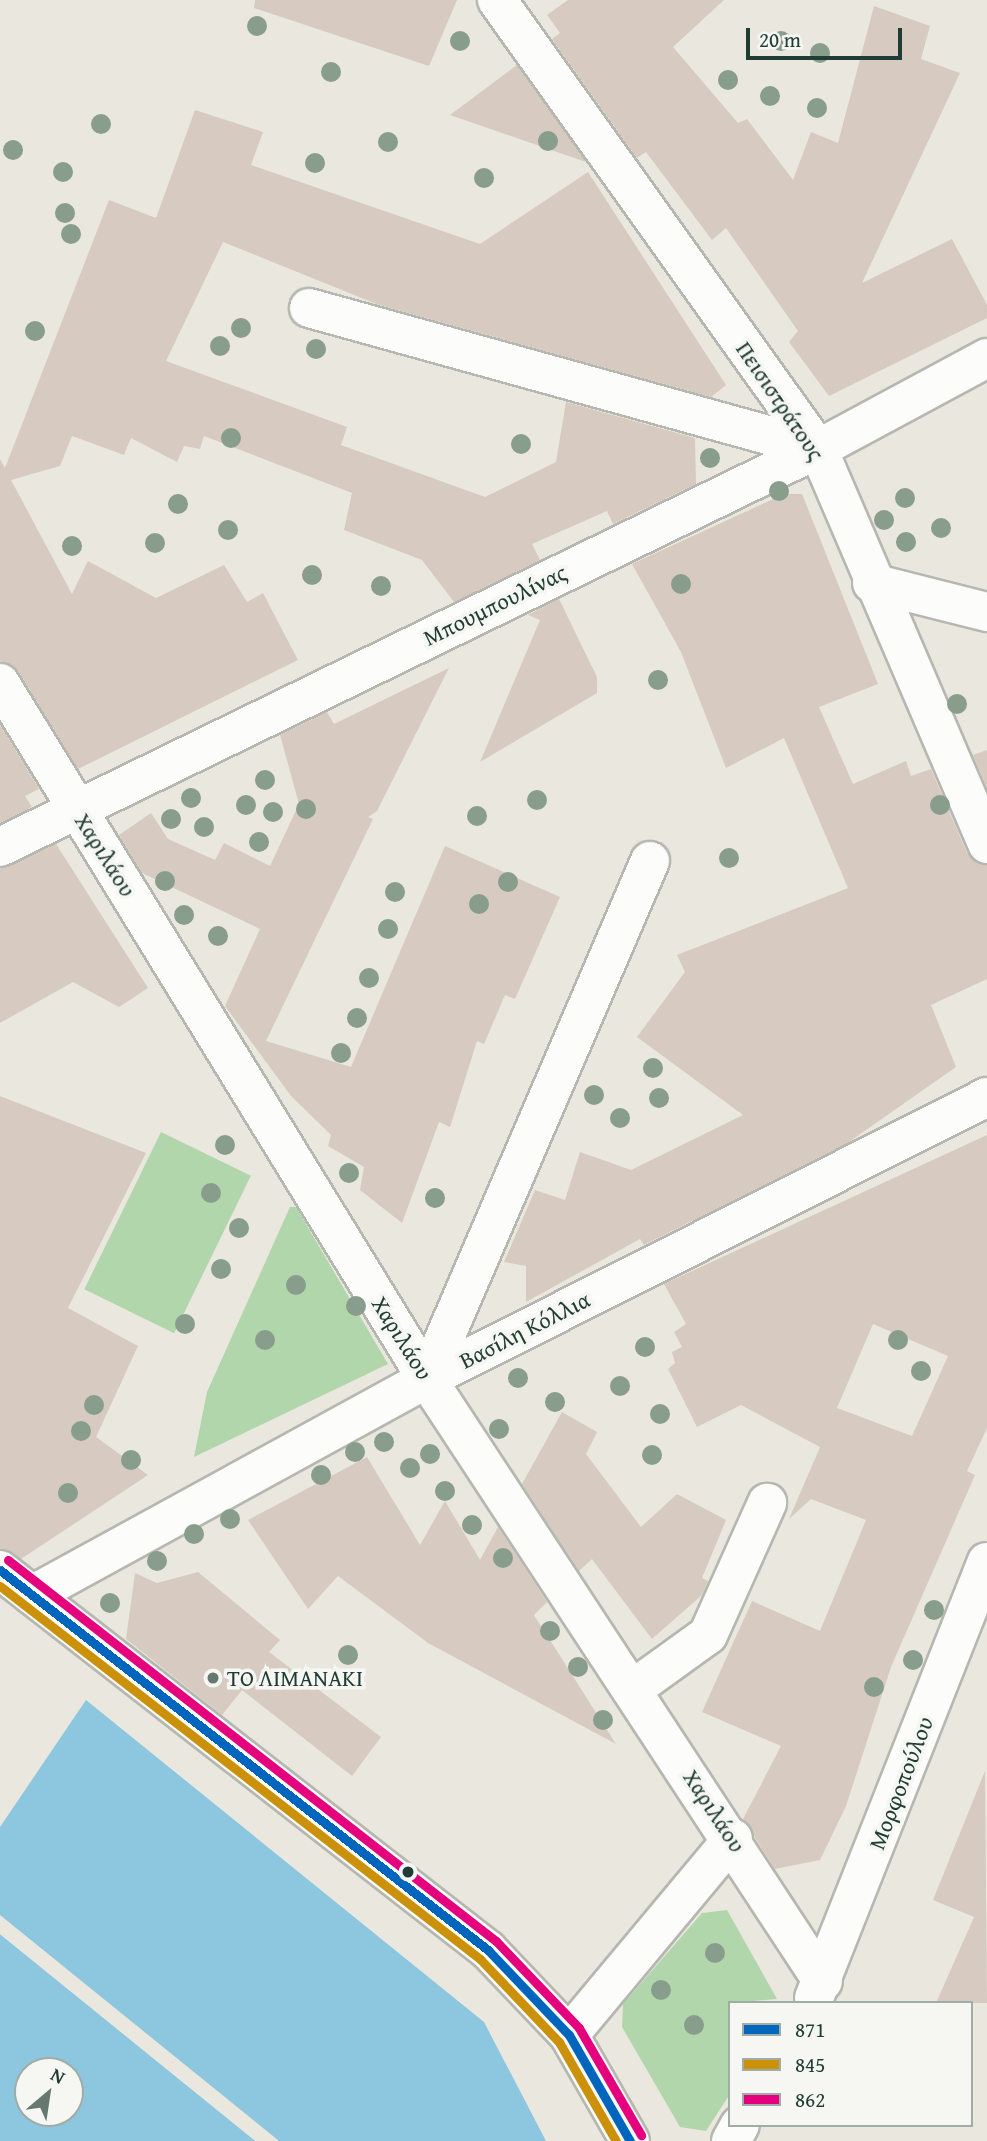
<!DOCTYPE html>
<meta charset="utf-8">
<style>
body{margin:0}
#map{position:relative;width:987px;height:2141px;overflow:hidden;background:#eae8de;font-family:"Gentium Book Plus",serif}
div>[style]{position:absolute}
.green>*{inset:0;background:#b1d6ab;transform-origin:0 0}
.water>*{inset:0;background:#8dc6df}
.pier>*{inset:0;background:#eae8de;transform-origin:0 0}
.building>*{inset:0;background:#d6cac1}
.roads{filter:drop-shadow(2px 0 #b6b7b0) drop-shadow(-2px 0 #b6b7b0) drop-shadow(0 2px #b6b7b0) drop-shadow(0 -2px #b6b7b0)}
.minor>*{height:38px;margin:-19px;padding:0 19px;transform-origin:19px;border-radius:19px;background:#fcfcfa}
.bus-1>*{height:9px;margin:-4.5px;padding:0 4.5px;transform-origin:4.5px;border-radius:4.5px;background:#0065bd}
.bus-2>*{height:9px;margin:-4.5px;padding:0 4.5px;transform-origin:4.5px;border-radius:4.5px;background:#cc910a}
.bus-3>*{height:9px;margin:-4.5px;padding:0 4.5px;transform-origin:4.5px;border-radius:4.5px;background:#e5007d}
.trees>*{width:20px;height:20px;margin:-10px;border-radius:50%;background:#889d8c}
.dots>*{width:19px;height:19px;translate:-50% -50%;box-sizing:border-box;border:4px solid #f6f6f2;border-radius:50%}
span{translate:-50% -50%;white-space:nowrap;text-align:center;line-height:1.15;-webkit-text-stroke:7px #f6f6f2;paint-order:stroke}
.street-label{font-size:23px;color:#1f3d34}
.poi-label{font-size:23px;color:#1f3d34}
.left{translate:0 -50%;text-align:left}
.legend{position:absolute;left:728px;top:2001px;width:245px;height:126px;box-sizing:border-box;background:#f6f6f2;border:2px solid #a0aca6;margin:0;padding:9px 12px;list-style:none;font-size:21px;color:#1f3d34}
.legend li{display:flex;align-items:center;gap:14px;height:35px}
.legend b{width:35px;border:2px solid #a0aca6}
.north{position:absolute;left:14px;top:2057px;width:70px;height:70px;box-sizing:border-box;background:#f6f6f2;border:2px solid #a0aca6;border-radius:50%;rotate:29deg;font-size:19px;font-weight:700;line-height:28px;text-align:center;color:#1f3d34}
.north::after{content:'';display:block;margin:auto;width:24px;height:32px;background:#667970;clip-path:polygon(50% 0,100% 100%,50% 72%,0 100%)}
.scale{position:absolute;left:746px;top:28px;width:156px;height:32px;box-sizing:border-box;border:4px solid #1f3d34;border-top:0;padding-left:9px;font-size:21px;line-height:24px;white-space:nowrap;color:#1f3d34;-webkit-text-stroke:5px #f6f6f2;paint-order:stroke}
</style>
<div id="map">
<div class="green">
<i style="left:161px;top:1132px;width:100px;height:175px;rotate:26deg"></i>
<i style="clip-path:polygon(290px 1207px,296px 1207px,388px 1364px,194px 1457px,207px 1392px)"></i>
<i style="clip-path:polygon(727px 1910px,777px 1999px,730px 2003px,730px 2094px,706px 2131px,680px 2127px,622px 2027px,623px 2004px,702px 1913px)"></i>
</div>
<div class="water">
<i style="clip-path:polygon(evenodd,86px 1700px,484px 2022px,546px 2141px,0 2141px,0 1827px,86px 1700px,28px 2071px,70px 2071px,70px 2113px,28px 2113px,28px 2071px)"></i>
</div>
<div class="pier">
<i style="left:0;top:1915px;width:358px;height:15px;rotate:39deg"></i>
</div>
<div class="building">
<i style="clip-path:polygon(255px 0,457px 0,429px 66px,254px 8px)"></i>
<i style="clip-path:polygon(568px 0,724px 0,673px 47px,738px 123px,747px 119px,793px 180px,811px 132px,838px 143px,874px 6px,930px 26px,921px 59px,960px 73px,862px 283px,952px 239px,987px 305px,987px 318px,829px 396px,789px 342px,798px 331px,726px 228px,712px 240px,646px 152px,637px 158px,552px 39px,560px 33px,547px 15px)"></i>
<i style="clip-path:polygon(517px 65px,586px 162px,450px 115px)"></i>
<i style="clip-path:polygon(195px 110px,263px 132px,251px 165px,480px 244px,588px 172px,726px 385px,711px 397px,379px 305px,223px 242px,166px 361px,347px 427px,341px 445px,485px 497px,556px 462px,566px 402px,695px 438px,696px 484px,613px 524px,607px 511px,532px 544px,540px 560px,454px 602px,422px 560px,344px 530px,352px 493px,204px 436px,200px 449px,184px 446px,177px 462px,131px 438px,124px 455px,72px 436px,60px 466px,11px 480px,72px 594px,88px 561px,156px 598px,224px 565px,247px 602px,263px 593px,298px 660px,78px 769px,19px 672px,0 661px,0 459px,5px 468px,109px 200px,156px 218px)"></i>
<i style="clip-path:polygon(784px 494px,802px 494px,878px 684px,819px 707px,853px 784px,906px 761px,911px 776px,931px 769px,967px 853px,987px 865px,987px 979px,931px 1005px,956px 1067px,846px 1144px,644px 1245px,640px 1239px,526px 1302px,526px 1266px,504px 1262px,535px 1190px,565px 1200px,580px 1152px,631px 1170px,743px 1115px,637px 1037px,685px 972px,677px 955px,848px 888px,784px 738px,726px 768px,681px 652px,632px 564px)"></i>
<i style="clip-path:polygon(559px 599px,597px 677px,597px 693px,480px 762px,540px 620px,528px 615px)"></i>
<i style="clip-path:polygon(449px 668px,377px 811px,368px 817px,373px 819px,266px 1041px,351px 1067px,445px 846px,560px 897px,515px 999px,505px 995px,484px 1044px,477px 1041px,450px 1127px,439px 1122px,402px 1223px,360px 1190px,364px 1167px,328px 1146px,331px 1135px,291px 1096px,225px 1006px,260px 929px,142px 873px,119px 835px,151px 813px,168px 839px,215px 860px,224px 843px,270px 866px,299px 804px,280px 735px,327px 712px,334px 724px)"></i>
<i style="clip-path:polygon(0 725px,39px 789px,25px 796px,32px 807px,0 823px)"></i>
<i style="clip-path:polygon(987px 750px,987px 788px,973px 755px)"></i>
<i style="clip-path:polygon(56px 844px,148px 988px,119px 1007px,73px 982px,0 1023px,0 869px)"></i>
<i style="clip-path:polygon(0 1096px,146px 1153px,68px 1308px,138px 1346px,96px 1437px,148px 1475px,21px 1559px,0 1549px)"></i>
<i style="clip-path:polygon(evenodd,987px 1135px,987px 1428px,967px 1471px,975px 1475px,891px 1667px,846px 1806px,820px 1860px,775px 1869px,743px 1819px,781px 1746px,702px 1712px,752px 1601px,820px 1631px,866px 1520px,811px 1499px,789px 1519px,820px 1447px,741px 1405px,697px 1427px,668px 1369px,675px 1363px,672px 1352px,682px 1347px,674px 1332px,686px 1324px,664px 1284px,987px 1135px,873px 1324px,948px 1356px,912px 1436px,837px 1408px,873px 1324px)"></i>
<i style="clip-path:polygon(562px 1412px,597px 1432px,586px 1454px,641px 1527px,677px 1494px,726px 1520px,702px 1578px,708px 1581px,702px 1595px,652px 1639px,592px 1559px,579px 1571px,522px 1484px)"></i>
<i style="clip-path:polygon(367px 1457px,420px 1545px,445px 1501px,480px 1560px,498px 1527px,547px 1602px,534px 1615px,616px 1744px,428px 1643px,338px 1576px,308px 1609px,248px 1520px)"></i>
<i style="clip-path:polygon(198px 1572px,280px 1640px,269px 1652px,381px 1737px,352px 1776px,242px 1690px,222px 1715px,126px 1639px,135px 1573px,157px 1583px)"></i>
<i style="clip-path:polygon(985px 1771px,987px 2003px,936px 2003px,974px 1917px,933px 1900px)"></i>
</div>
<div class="roads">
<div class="minor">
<i style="left:497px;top:0;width:552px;rotate:54.44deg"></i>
<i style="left:818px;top:449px;width:430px;rotate:66.8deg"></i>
<i style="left:309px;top:308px;width:528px;rotate:15.48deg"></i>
<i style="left:872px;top:583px;width:119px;rotate:14.2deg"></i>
<i style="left:0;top:683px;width:817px;rotate:58.47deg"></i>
<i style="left:427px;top:1379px;width:721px;rotate:56.71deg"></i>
<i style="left:0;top:847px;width:910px;rotate:-25.95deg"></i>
<i style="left:818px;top:449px;width:192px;rotate:-28.3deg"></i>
<i style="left:427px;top:1379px;width:564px;rotate:-66.71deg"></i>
<i style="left:0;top:1570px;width:619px;rotate:37.91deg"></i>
<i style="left:488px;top:1950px;width:117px;rotate:46.4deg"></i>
<i style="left:569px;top:2035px;width:122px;rotate:60.1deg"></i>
<i style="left:32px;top:1595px;width:450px;rotate:-28.7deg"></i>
<i style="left:427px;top:1379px;width:627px;rotate:-26.73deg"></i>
<i style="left:633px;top:1689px;width:92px;rotate:-35.8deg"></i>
<i style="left:708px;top:1635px;width:145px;rotate:-65.9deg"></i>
<i style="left:814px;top:1998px;width:469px;rotate:-68.4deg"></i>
<i style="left:569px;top:2035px;width:256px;rotate:-50.2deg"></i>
<i style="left:731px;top:2141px;width:18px;rotate:-61deg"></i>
</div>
</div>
<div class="bus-1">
<i style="left:0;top:1570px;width:619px;rotate:37.91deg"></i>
<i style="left:488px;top:1950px;width:117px;rotate:46.4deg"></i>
<i style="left:569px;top:2035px;width:122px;rotate:60.1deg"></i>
</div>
<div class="bus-2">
<i style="left:0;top:1586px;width:608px;rotate:37.85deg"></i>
<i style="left:480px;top:1959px;width:115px;rotate:46.4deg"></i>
<i style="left:559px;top:2042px;width:114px;rotate:60.1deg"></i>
</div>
<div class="bus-3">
<i style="left:8px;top:1560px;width:619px;rotate:37.98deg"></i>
<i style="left:496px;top:1941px;width:120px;rotate:46.3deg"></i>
<i style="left:579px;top:2028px;width:124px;rotate:59.9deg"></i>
</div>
<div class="trees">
<i style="left:257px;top:26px"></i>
<i style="left:460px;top:41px"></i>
<i style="left:781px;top:41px"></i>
<i style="left:820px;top:53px"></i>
<i style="left:331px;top:72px"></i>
<i style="left:728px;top:80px"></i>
<i style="left:770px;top:96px"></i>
<i style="left:817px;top:108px"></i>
<i style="left:101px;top:124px"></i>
<i style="left:548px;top:141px"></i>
<i style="left:388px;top:142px"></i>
<i style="left:13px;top:150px"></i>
<i style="left:315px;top:163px"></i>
<i style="left:63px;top:172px"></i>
<i style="left:484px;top:178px"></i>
<i style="left:65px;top:213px"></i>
<i style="left:71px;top:234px"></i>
<i style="left:241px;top:328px"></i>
<i style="left:35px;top:331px"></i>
<i style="left:220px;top:346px"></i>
<i style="left:316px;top:349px"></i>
<i style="left:231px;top:438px"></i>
<i style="left:521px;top:444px"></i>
<i style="left:710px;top:458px"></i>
<i style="left:779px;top:491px"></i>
<i style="left:905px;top:498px"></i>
<i style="left:178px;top:504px"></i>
<i style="left:884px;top:520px"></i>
<i style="left:941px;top:528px"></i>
<i style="left:228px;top:530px"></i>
<i style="left:906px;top:542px"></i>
<i style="left:155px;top:543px"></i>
<i style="left:72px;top:546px"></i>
<i style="left:312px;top:575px"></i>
<i style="left:681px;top:584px"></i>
<i style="left:381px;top:586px"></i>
<i style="left:658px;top:680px"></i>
<i style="left:957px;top:704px"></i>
<i style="left:265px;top:780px"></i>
<i style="left:191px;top:798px"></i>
<i style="left:537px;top:800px"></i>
<i style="left:246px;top:805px"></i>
<i style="left:940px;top:805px"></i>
<i style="left:306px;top:809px"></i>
<i style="left:273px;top:812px"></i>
<i style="left:477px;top:816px"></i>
<i style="left:171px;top:819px"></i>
<i style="left:204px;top:827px"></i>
<i style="left:259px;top:842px"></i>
<i style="left:729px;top:858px"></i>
<i style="left:165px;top:881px"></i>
<i style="left:508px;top:882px"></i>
<i style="left:395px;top:892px"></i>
<i style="left:479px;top:904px"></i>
<i style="left:184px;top:915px"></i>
<i style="left:388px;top:929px"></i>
<i style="left:218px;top:936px"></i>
<i style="left:369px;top:978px"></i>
<i style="left:357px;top:1018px"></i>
<i style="left:341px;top:1053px"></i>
<i style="left:653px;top:1068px"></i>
<i style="left:594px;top:1095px"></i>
<i style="left:659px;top:1098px"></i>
<i style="left:620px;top:1118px"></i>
<i style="left:225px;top:1145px"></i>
<i style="left:349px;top:1173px"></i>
<i style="left:211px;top:1193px"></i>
<i style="left:435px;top:1198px"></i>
<i style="left:239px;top:1228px"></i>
<i style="left:221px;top:1269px"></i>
<i style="left:296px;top:1285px"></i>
<i style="left:356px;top:1306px"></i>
<i style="left:185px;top:1324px"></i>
<i style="left:265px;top:1340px"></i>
<i style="left:898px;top:1340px"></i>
<i style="left:645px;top:1347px"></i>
<i style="left:921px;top:1371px"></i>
<i style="left:518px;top:1378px"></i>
<i style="left:620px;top:1386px"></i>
<i style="left:555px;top:1402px"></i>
<i style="left:94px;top:1405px"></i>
<i style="left:660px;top:1414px"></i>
<i style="left:499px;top:1429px"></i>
<i style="left:81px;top:1431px"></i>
<i style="left:384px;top:1442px"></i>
<i style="left:355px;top:1452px"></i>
<i style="left:430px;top:1454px"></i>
<i style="left:652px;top:1455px"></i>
<i style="left:131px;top:1460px"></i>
<i style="left:410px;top:1468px"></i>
<i style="left:321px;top:1475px"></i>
<i style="left:445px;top:1491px"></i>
<i style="left:68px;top:1493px"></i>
<i style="left:230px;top:1519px"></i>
<i style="left:472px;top:1525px"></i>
<i style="left:194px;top:1534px"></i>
<i style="left:503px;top:1558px"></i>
<i style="left:157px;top:1561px"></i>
<i style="left:110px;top:1603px"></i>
<i style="left:934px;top:1610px"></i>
<i style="left:550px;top:1631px"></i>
<i style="left:348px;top:1655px"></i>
<i style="left:913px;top:1660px"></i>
<i style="left:578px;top:1667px"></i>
<i style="left:874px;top:1687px"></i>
<i style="left:603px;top:1720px"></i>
<i style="left:715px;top:1953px"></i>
<i style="left:661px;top:1990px"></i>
<i style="left:694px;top:2025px"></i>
</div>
<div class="dots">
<i style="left:213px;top:1678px;background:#667970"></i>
<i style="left:408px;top:1872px;background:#1f3d34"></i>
</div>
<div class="street-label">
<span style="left:780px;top:401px;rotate:56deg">Πεισιστράτους</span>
<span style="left:495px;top:605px;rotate:-26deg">Μπουμπουλίνας</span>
<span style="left:105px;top:855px;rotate:58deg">Χαριλάου</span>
<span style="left:525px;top:1330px;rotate:-27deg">Βασίλη Κόλλια</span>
<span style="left:402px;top:1338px;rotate:58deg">Χαριλάου</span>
<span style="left:901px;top:1783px;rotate:-69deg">Μορφοπούλου</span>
<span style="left:714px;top:1811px;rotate:57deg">Χαριλάου</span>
</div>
<div class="poi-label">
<span class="left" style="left:227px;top:1678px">ΤΟ ΛΙΜΑΝΑΚΙ</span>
</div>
<ul class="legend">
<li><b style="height:9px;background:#0065bd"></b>871</li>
<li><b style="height:9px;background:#cc910a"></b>845</li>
<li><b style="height:9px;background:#e5007d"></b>862</li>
</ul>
<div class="north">N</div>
<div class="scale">20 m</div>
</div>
